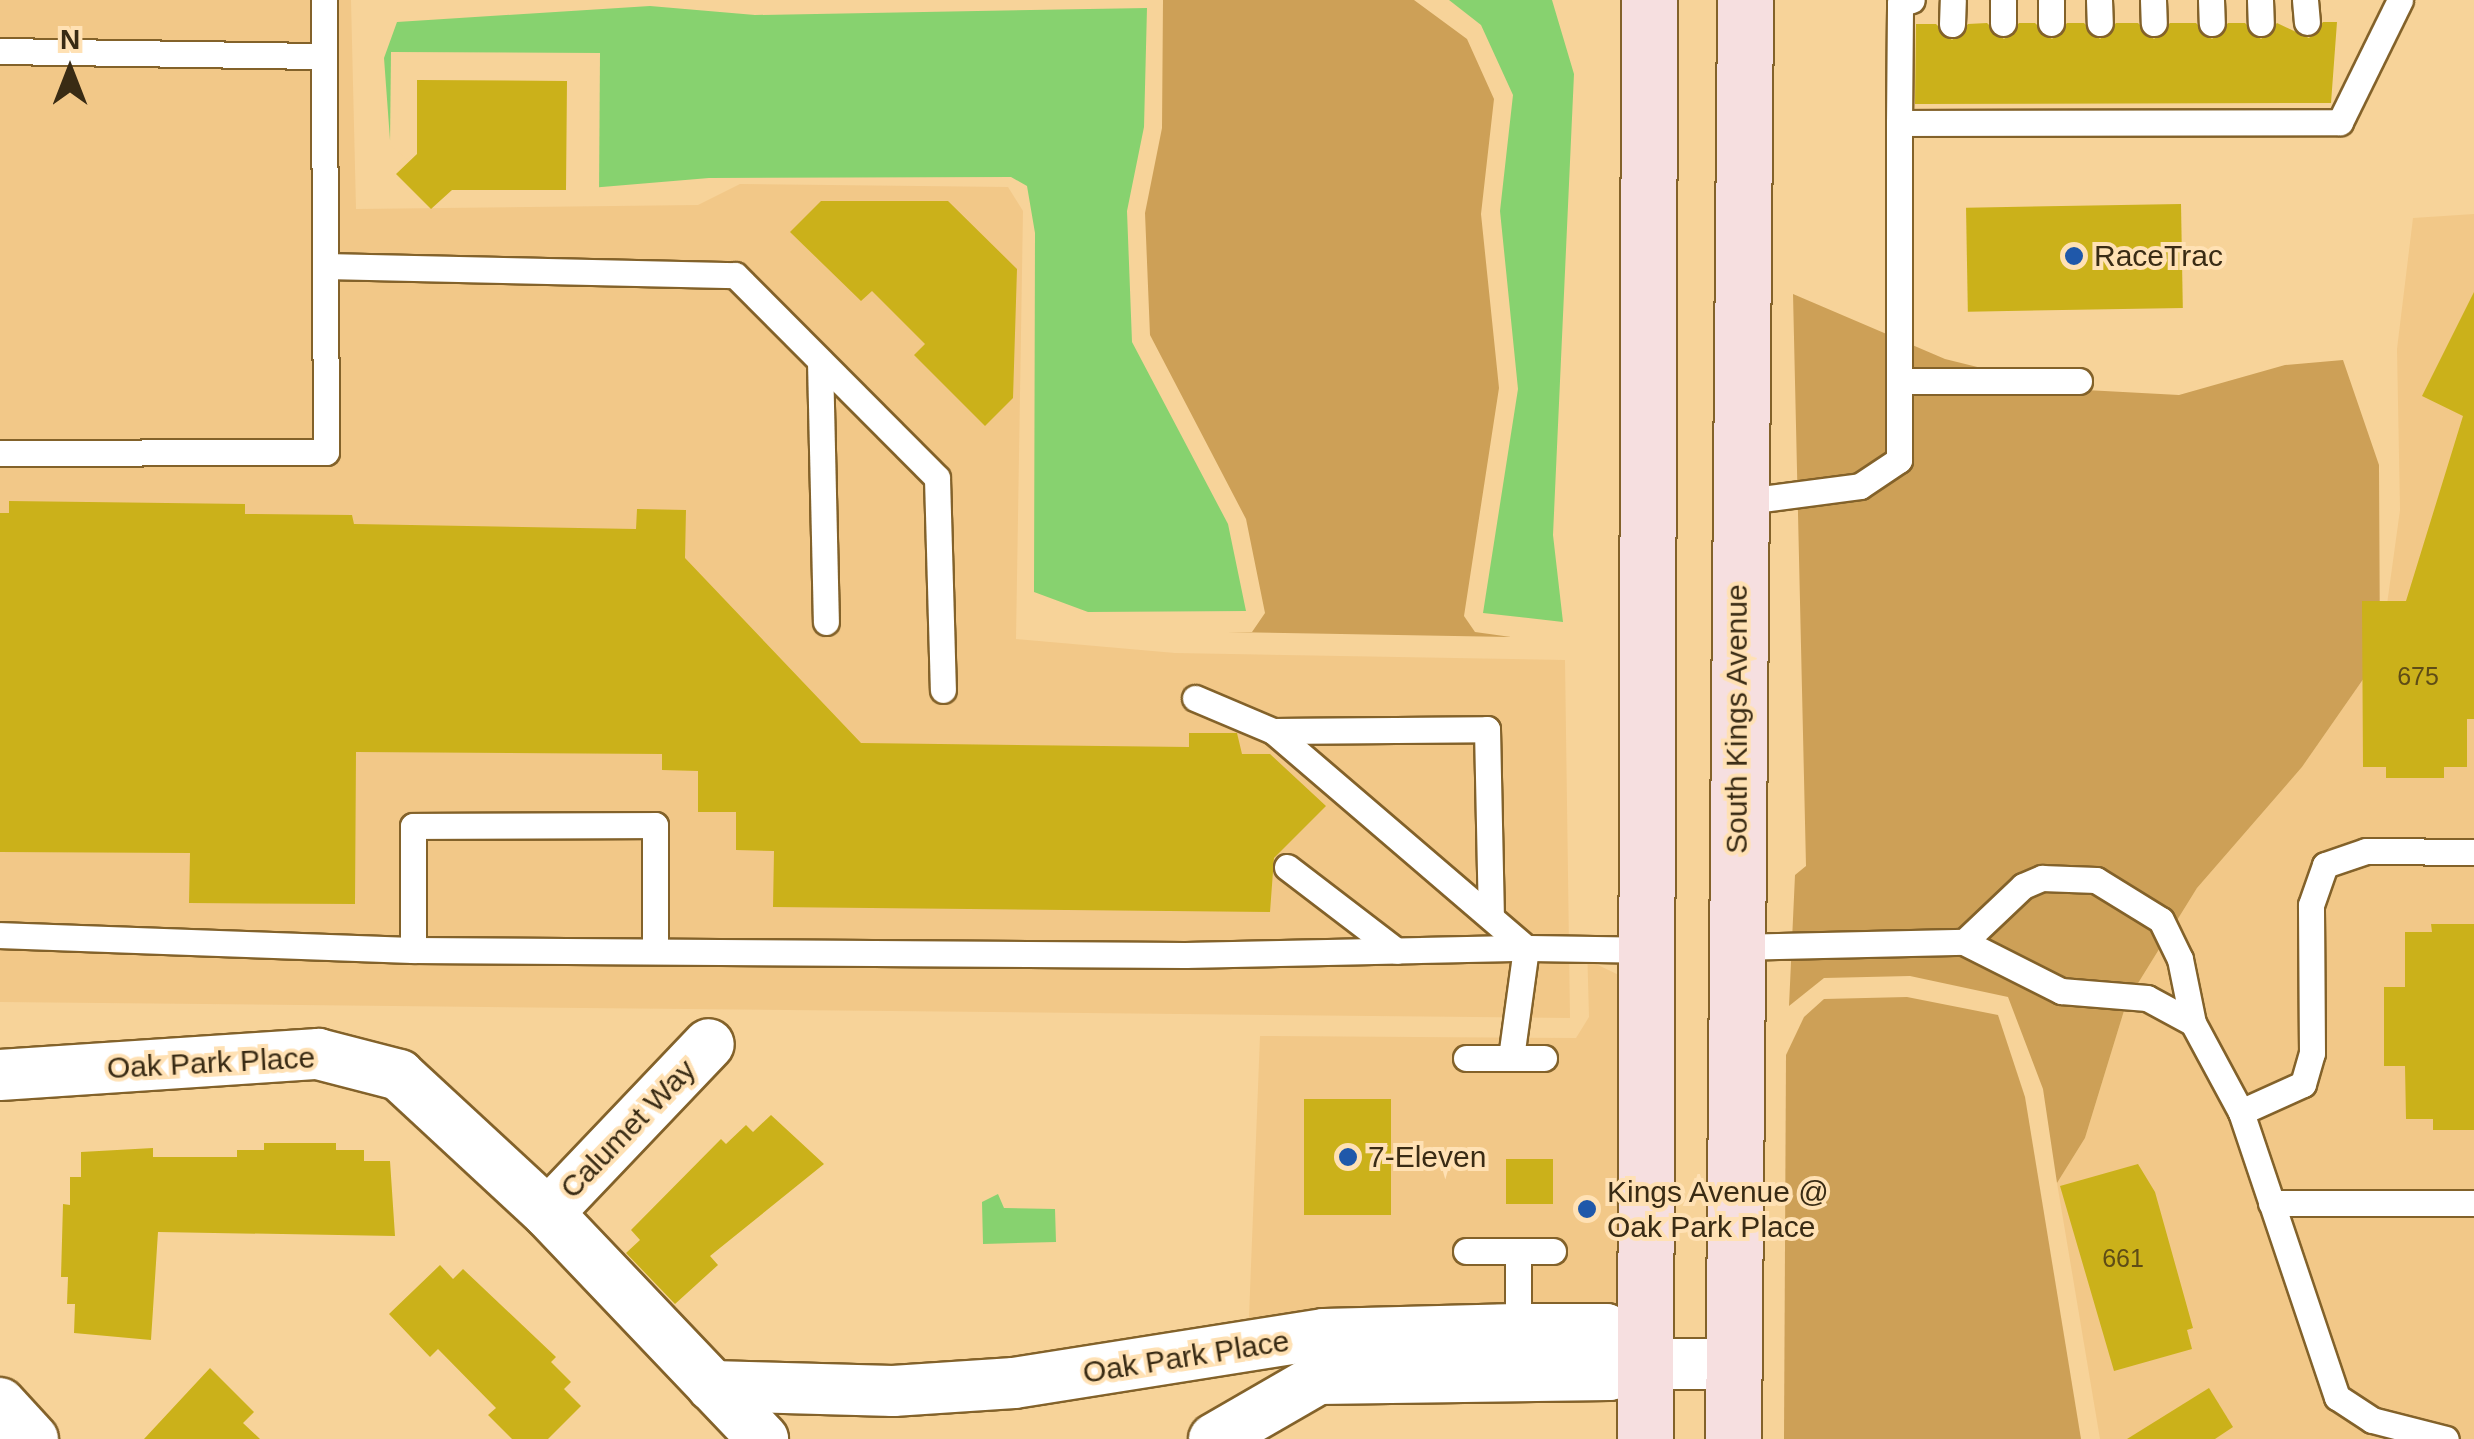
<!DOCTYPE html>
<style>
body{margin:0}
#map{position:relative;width:2474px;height:1439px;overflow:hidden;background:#f7d399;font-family:Helvetica,sans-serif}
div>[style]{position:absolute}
.built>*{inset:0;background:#f2c888}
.green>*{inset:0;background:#cda057}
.water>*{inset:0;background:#87d26f}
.pier>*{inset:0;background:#f7d399}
.building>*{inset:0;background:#cbb11a;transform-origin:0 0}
.roads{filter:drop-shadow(2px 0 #83622a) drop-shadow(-2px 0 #83622a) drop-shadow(0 2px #83622a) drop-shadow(0 -2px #83622a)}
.lane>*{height:25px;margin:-12.5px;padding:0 12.5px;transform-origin:12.5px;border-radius:12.5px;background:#fff}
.street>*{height:50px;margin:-25px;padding:0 25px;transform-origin:25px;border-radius:25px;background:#fff}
.secondary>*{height:55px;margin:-27.5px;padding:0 27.5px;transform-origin:27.5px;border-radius:27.5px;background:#f6dfe0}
.dots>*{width:28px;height:28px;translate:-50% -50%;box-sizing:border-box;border:5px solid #ffe1b4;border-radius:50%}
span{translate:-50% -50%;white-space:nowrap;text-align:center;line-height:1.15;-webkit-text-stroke:8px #ffe1b4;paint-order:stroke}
.number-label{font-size:25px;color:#5e4c16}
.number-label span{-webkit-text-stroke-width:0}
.poi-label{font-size:30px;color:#392b14}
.left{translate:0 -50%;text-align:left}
.street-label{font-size:30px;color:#392b14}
.north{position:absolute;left:20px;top:20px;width:100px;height:100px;-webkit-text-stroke:8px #ffe1b4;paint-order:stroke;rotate:0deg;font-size:28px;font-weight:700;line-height:40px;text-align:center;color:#392b14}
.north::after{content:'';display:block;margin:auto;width:35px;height:45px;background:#392b14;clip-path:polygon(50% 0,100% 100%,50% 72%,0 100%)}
</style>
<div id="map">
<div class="built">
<i style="clip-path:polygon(0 0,351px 0,356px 209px,698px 205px,740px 184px,1008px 187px,1023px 211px,1016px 639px,1175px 653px,1565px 660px,1570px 1018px,0 1002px)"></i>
<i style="clip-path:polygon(2474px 214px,2474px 1439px,2100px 1439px,2057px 1183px,2085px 1138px,2127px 1001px,2197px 888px,2302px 767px,2380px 655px,2400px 510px,2397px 349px,2413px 218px)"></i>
<i style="clip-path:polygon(1587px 944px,1596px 964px,1625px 978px,1624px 1340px,1446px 1336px,1247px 1368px,1260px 1036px,1576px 1038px,1589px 1017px)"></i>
</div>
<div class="green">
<i style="clip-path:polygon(1163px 0,1414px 0,1467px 39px,1494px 99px,1481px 214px,1499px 388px,1464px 616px,1475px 632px,1511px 637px,1227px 632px,1252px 632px,1265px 613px,1246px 519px,1150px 335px,1145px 213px,1162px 128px)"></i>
<i style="clip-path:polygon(1793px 294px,1945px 359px,2067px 389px,2179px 395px,2285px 365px,2343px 360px,2379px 465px,2380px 655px,2302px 767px,2197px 888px,2127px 1001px,2085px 1138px,2057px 1183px,2043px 1089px,2008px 997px,1910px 976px,1824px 978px,1789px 1006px,1795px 875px,1806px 866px)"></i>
<i style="clip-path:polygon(1907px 997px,1998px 1015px,2025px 1097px,2081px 1439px,1784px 1439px,1786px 1055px,1804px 1017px,1824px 999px)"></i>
</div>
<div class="water">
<i style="clip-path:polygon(1449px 0,1552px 0,1574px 74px,1553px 535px,1563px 622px,1483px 613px,1518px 389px,1500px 211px,1513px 95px,1481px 25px)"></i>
<i style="clip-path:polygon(650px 6px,755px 15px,1147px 8px,1144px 127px,1127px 211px,1132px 342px,1228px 524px,1246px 611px,1088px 612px,1034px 592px,1035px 233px,1027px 186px,1011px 177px,709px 178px,566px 190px,417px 154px,390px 140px,384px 58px,397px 22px)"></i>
<i style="clip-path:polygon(998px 1194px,1004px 1208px,1055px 1209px,1056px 1242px,983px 1244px,982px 1202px)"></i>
</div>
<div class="pier">
<i style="clip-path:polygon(391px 52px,600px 53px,599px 194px,449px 194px,390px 145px)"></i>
</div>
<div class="building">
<i style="clip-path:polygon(2323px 22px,2337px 22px,2331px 103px,1915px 104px,1916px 24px,1936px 24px,1952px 40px,1968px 24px,1987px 23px,2004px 39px,2019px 23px,2035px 23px,2052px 39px,2067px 23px,2084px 23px,2100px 39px,2116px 23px,2138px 23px,2154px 39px,2170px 23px,2196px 23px,2212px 39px,2228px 23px,2245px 23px,2261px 39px,2277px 23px,2309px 38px)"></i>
<i style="clip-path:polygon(417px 80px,567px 81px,566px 190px,452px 190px,431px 209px,396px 174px,417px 154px)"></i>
<i style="clip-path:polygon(821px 201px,948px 201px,1017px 269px,1013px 398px,985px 426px,914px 355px,925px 344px,872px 291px,861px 301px,790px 232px)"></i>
<i style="left:2181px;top:204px;width:104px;height:215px;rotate:89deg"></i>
<i style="clip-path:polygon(2474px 292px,2474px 719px,2467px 719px,2467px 767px,2444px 767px,2444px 778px,2386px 778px,2386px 767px,2363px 767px,2362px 601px,2406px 601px,2463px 416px,2422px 396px)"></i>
<i style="clip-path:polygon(9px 501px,245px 504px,245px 514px,352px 515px,354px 524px,636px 529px,637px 509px,686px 510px,685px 558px,861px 743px,1189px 747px,1189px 733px,1237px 733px,1242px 754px,1270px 754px,1326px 806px,1274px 858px,1270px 912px,773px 907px,774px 851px,736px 850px,736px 812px,698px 812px,698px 771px,662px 770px,662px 754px,356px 752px,355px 904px,189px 903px,190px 853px,0 852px,0 513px,9px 513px)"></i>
<i style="clip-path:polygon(2431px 924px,2474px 924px,2474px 1130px,2433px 1130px,2433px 1119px,2406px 1119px,2405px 1066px,2384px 1066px,2384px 987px,2405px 987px,2405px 932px,2432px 932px)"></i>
<i style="left:1304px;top:1099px;width:87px;height:116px"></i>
<i style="clip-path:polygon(771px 1115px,824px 1164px,710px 1256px,718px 1265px,675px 1304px,626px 1253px,640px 1240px,631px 1230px,721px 1139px,726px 1144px,746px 1125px,753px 1132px)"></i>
<i style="clip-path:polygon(264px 1143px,336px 1143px,336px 1150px,364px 1150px,364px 1161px,390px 1161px,395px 1236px,158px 1232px,151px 1340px,74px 1333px,75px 1304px,67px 1304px,68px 1277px,61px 1277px,63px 1204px,70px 1205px,70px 1177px,81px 1177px,81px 1152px,153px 1148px,153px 1157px,237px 1157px,237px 1150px,264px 1150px)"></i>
<i style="left:1506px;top:1159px;width:47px;height:45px"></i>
<i style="clip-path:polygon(2138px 1164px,2155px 1192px,2193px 1328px,2187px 1330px,2192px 1349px,2114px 1371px,2060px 1186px)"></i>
<i style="clip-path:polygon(440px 1265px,453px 1279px,463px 1269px,556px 1357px,551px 1362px,571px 1382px,564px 1389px,581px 1406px,548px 1439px,512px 1439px,488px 1415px,496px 1408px,438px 1349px,430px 1357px,389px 1314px)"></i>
<i style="clip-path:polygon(210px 1368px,254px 1412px,243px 1423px,260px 1439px,144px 1439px)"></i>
<i style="clip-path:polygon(2209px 1388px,2233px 1427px,2215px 1439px,2127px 1439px)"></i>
</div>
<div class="roads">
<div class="lane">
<i style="left:2003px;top:0;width:23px;rotate:90deg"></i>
<i style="left:2051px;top:0;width:23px;rotate:90deg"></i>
<i style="left:2099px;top:0;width:23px;rotate:88deg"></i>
<i style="left:2153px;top:0;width:23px;rotate:88deg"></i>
<i style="left:2211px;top:0;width:23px;rotate:88deg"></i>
<i style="left:2260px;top:0;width:23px;rotate:88deg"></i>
<i style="left:2305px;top:0;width:22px;rotate:85deg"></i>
<i style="left:1952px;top:24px;width:24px;rotate:-88deg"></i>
<i style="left:0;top:51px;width:324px;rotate:0.9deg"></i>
<i style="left:1899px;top:123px;width:120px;rotate:-89.5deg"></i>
<i style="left:1900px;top:3px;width:12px;rotate:-14deg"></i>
<i style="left:326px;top:266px;width:409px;rotate:1.3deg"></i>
<i style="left:735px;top:275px;width:286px;rotate:45.1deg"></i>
<i style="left:937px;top:478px;width:212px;rotate:88.4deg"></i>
<i style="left:820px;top:361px;width:261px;rotate:88.7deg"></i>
<i style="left:1899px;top:381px;width:180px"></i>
<i style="left:0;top:453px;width:326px;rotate:-0.2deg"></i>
<i style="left:326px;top:452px;width:452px;rotate:-90.3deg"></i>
<i style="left:1739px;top:502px;width:122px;rotate:-7.5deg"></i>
<i style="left:1860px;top:486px;width:47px;rotate:-33.7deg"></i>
<i style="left:1899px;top:460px;width:337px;rotate:-90deg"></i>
<i style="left:1899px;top:123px;width:441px;rotate:-0.1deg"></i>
<i style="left:2340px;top:122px;width:136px;rotate:-63.8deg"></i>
<i style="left:1195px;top:698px;width:85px;rotate:22.9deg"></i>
<i style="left:1273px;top:731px;width:333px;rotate:40.6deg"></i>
<i style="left:1526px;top:948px;width:121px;rotate:0.9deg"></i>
<i style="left:1273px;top:731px;width:214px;rotate:-0.5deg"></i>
<i style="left:1487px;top:729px;width:188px;rotate:88.8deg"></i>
<i style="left:1287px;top:867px;width:138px;rotate:37.4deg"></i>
<i style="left:0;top:935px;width:413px;rotate:2.1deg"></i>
<i style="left:413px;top:950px;width:772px;rotate:0.37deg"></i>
<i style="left:1185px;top:955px;width:341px;rotate:-1.2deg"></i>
<i style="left:1526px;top:948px;width:111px;rotate:97.8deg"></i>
<i style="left:1964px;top:942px;width:81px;rotate:-43.5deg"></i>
<i style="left:2023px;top:886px;width:21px;rotate:-23deg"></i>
<i style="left:2042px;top:878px;width:54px;rotate:2.1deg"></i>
<i style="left:2096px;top:880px;width:76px;rotate:31.6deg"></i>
<i style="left:2161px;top:920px;width:43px;rotate:64deg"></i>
<i style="left:2180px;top:959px;width:65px;rotate:78.5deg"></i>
<i style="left:2193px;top:1023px;width:101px;rotate:61.7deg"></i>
<i style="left:2241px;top:1112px;width:301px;rotate:71.4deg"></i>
<i style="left:2337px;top:1397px;width:42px;rotate:33.3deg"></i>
<i style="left:2372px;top:1420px;width:76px;rotate:14.4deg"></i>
<i style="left:1736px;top:947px;width:228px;rotate:-1.3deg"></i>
<i style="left:1964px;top:942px;width:109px;rotate:26.8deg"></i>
<i style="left:2061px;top:991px;width:86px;rotate:4.7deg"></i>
<i style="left:2147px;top:998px;width:52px;rotate:28.5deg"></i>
<i style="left:413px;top:950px;width:124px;rotate:-90deg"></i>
<i style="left:413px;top:826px;width:242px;rotate:-0.2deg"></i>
<i style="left:655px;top:825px;width:126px;rotate:90deg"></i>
<i style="left:1466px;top:1058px;width:78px"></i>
<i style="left:2241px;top:1112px;width:68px;rotate:-24.3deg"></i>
<i style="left:2303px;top:1084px;width:32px;rotate:-74deg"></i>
<i style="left:2312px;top:1053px;width:148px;rotate:-90.4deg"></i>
<i style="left:2311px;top:905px;width:42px;rotate:-70.7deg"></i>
<i style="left:2325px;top:865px;width:43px;rotate:-18.9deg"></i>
<i style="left:2366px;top:851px;width:108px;rotate:0.5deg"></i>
<i style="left:2271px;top:1203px;width:203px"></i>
<i style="left:1466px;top:1251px;width:87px"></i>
<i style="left:1518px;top:1251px;width:85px;rotate:90deg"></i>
</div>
<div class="street">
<i style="left:0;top:1075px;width:319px;rotate:-3.8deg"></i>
<i style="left:318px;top:1054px;width:84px;rotate:14.5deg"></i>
<i style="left:399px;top:1075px;width:203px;rotate:42.8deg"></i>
<i style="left:548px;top:1213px;width:312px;rotate:46.4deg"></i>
<i style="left:548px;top:1213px;width:233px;rotate:-46.4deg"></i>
<i style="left:712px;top:1386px;width:181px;rotate:1.6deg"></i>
<i style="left:893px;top:1391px;width:121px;rotate:-3.8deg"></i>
<i style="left:1014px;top:1383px;width:314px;rotate:-9deg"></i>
<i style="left:1324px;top:1334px;width:194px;rotate:-1.5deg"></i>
<i style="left:1518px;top:1329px;width:88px"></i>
<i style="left:1606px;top:1329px;width:53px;rotate:41.2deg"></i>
<i style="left:0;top:1403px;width:49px;rotate:47.5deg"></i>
<i style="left:1214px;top:1439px;width:120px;rotate:-30deg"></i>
<i style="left:1318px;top:1379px;width:291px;rotate:-0.8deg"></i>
<i style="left:1609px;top:1375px;width:39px;rotate:-17deg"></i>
<i style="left:1646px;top:1364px;width:87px"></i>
</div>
<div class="secondary">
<i style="left:1645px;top:1439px;width:1439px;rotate:-89.84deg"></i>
<i style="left:1733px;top:1439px;width:1439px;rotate:-89.52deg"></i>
</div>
</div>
<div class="dots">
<i style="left:2074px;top:256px;background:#1f58aa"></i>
<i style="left:1348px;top:1157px;background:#1f58aa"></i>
<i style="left:1587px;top:1209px;background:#1f58aa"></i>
</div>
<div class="number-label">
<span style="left:2418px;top:676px">675</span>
<span style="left:2123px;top:1258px">661</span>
</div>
<div class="poi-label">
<span class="left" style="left:2094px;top:256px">RaceTrac</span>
<span class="left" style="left:1368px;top:1157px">7-Eleven</span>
<span class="left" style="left:1607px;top:1209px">Kings Avenue @<br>Oak Park Place</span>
</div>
<div class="street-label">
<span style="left:1737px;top:719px;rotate:-90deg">South Kings Avenue</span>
<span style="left:211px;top:1063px;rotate:-3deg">Oak Park Place</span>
<span style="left:628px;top:1129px;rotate:-46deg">Calumet Way</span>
<span style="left:1186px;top:1357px;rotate:-9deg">Oak Park Place</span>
</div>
<div class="north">N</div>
</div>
